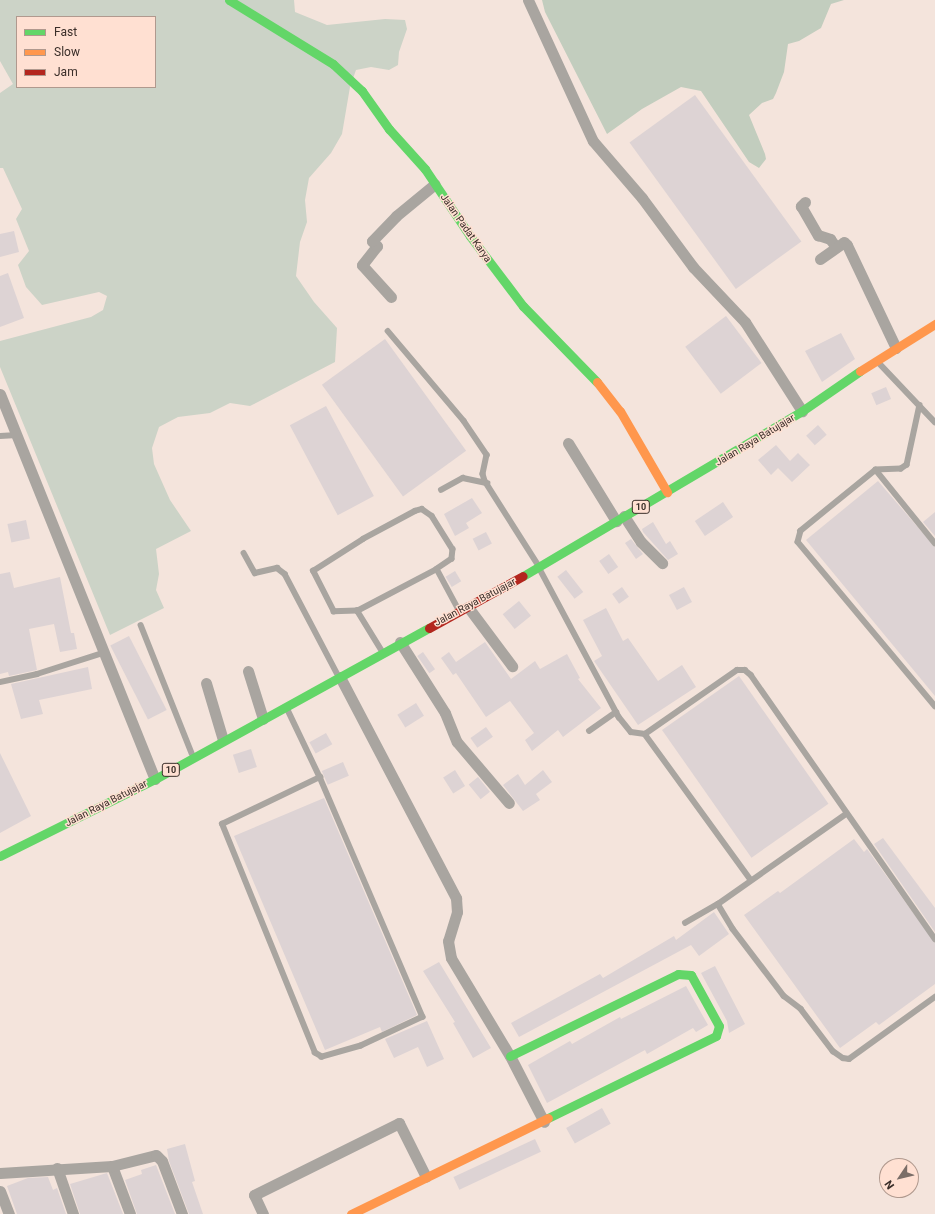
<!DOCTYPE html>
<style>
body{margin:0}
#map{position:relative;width:935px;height:1214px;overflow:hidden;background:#f4e4dc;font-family:Roboto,sans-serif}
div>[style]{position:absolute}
.green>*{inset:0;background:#ccd3c7}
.forest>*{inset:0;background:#c2cdbe}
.building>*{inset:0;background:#ddd3d4;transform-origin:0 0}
.lane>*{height:5.5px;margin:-2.75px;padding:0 2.75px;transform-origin:2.75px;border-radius:2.75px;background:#a9a5a0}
.street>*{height:11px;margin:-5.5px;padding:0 5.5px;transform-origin:5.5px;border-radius:5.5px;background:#a9a5a0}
.fast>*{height:9px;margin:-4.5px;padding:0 4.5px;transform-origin:4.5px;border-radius:4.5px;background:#63d668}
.slow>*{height:9px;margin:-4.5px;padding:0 4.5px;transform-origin:4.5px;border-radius:4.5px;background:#ff974d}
.jam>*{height:9px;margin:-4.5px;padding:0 4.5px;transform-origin:4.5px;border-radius:4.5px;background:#b3261e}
span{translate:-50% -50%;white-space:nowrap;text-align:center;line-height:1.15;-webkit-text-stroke:3px #ffe0d2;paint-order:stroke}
.shield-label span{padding:1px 3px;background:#ffe0d2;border:1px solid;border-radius:3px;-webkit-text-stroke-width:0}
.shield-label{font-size:9px;color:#3a2e29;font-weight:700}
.street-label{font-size:10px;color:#3a2e29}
.legend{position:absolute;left:16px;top:16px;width:140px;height:72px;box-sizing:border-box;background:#ffe0d2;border:1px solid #b0998e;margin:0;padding:5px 7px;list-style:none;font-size:12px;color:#3a2e29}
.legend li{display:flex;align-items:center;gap:8px;height:20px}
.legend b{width:20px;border:1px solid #b0998e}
.north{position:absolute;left:879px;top:1158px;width:40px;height:40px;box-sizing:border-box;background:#ffe0d2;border:1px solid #b0998e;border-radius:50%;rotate:235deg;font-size:11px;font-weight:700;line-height:16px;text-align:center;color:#3a2e29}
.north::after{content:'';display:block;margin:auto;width:14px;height:18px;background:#7b6e68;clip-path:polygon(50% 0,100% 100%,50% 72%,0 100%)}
</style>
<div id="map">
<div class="green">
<i style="clip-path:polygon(evenodd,0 0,294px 0,295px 12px,327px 25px,385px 19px,405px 20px,407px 29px,399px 52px,398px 65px,389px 70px,371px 67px,356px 70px,350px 87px,342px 134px,331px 153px,309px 178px,305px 200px,307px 222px,300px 242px,296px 276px,314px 302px,337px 328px,335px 362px,250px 406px,230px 403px,210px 413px,178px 417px,159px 427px,152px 448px,154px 464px,170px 500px,191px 531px,156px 549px,159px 574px,156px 590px,164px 608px,110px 635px,0 367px,0 341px,91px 317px,103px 310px,107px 296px,99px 292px,42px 305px,26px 287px,18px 265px,29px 251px,16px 219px,22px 209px,3px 168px,0 168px,0 93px,13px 84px,0 61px,0 0,17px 17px,155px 17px,155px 87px,17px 87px,17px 17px)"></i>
</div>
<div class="forest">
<i style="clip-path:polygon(542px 0,844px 0,831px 4px,821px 28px,799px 41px,788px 44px,784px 72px,776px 93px,773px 99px,762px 103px,749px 115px,765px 154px,766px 159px,759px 168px,749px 162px,701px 91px,681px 87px,642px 109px,607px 134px,545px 12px)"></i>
</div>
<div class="building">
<i style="left:695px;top:95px;width:181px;height:81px;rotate:54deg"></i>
<i style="clip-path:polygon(14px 231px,19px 252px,0 257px,0 234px)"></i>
<i style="clip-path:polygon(8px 273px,24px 318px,0 327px,0 276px)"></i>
<i style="left:726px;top:316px;width:59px;height:51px;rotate:53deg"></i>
<i style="clip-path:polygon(841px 333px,855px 359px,822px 382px,805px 351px)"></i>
<i style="left:385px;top:339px;width:138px;height:78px;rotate:54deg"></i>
<i style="left:886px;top:387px;width:13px;height:16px;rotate:67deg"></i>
<i style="left:326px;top:406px;width:102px;height:41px;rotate:62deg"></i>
<i style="left:818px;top:425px;width:13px;height:16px;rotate:48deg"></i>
<i style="clip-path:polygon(776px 445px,790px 461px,798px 453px,810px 465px,792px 482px,778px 468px,771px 475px,758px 460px)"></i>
<i style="clip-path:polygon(878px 481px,935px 547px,935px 696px,806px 540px)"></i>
<i style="clip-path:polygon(472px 498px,482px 513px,466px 523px,469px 528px,455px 536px,444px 514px)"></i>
<i style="left:723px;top:502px;width:18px;height:34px;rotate:56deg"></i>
<i style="clip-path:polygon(935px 512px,935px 536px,923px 522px)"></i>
<i style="left:26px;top:520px;width:19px;height:19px;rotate:78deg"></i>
<i style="clip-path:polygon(653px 522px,666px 544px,670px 541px,678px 554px,668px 560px,643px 532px,642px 529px)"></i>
<i style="left:486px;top:532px;width:13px;height:15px;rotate:63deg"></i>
<i style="clip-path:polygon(631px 539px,643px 554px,636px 559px,625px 543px)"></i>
<i style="left:609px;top:554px;width:16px;height:12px;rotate:55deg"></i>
<i style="left:566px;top:570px;width:28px;height:11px;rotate:52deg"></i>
<i style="left:455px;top:571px;width:12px;height:11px;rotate:59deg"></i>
<i style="clip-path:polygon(10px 572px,14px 588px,60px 577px,71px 633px,74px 633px,77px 649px,60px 652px,54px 624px,29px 629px,37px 670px,9px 676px,8px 672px,0 674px,0 574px)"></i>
<i style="left:622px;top:587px;width:12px;height:12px;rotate:55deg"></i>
<i style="left:684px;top:587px;width:17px;height:17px;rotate:62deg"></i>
<i style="left:519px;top:601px;width:19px;height:21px;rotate:51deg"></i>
<i style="clip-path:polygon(606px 608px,623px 641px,628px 638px,658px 681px,682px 665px,696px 687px,638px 725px,594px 661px,602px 656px,583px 620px)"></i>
<i style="left:129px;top:636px;width:83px;height:21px;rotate:63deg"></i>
<i style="clip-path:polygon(485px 642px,511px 679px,535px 661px,540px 669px,567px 654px,580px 678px,578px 679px,601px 708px,563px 737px,558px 730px,532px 751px,525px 740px,534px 733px,510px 701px,486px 717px,456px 673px,453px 675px,441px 658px,449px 652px,456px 662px)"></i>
<i style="left:423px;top:652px;width:21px;height:7px;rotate:55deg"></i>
<i style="clip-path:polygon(88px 667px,92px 689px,39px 700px,43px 714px,21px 719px,11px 684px)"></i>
<i style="left:739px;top:676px;width:156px;height:94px;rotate:55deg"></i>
<i style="left:416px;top:703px;width:15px;height:22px;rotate:58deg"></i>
<i style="left:486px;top:727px;width:12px;height:19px;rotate:55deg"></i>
<i style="left:326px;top:733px;width:13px;height:19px;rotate:61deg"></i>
<i style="left:251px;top:749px;width:19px;height:19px;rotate:72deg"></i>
<i style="clip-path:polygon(0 753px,31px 816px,0 833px)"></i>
<i style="left:343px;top:762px;width:15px;height:23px;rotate:67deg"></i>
<i style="left:455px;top:770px;width:19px;height:14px;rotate:58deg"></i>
<i style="clip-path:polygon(543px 770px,552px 782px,536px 794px,540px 800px,523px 811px,503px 785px,518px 774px,525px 785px)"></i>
<i style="left:478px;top:777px;width:19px;height:12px;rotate:51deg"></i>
<i style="clip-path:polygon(324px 798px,417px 1015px,382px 1032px,380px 1027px,325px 1050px,234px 836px)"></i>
<i style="clip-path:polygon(883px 838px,935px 908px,935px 932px,874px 844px)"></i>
<i style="clip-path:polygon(854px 839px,864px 852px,867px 849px,935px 943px,935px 984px,879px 1025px,876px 1022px,840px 1048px,744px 915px,778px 891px,780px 893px)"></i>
<i style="clip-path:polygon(714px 912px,729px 934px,699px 956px,691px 945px,519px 1037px,511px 1023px,600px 974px,603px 978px,674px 936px,676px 940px)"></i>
<i style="clip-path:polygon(439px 962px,491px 1048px,473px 1058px,453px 1023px,455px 1022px,423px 971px)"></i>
<i style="clip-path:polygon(715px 966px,745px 1024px,729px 1033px,727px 1021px,701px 973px)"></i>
<i style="clip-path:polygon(686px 986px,708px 1025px,696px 1032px,693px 1028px,647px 1054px,645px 1050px,547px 1103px,528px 1065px,570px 1041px,572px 1044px,620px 1017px,621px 1019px)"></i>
<i style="clip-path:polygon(427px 1021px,444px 1059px,427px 1067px,418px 1047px,394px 1058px,385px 1039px)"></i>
<i style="left:602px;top:1108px;width:18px;height:41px;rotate:61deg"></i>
<i style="left:535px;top:1139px;width:14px;height:90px;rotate:65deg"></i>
<i style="clip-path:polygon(185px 1144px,195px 1181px,192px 1182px,203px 1214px,189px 1214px,169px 1161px,167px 1149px)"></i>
<i style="clip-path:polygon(156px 1165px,175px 1214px,137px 1214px,125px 1180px,142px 1174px,141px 1170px)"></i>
<i style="clip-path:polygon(107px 1173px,123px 1214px,80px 1214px,70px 1184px)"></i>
<i style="clip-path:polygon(48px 1177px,53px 1190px,57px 1188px,66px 1214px,17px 1214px,7px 1186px,28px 1178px)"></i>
</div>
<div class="lane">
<i style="left:388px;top:331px;width:118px;rotate:49.8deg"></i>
<i style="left:464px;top:421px;width:41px;rotate:55.9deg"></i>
<i style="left:487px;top:455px;width:19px;rotate:102deg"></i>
<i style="left:483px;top:474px;width:7px;rotate:74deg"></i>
<i style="left:485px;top:481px;width:97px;rotate:57.6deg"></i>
<i style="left:880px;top:364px;width:80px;rotate:46.5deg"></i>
<i style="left:920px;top:405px;width:61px;rotate:102.2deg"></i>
<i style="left:907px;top:465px;width:7px;rotate:146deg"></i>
<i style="left:901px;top:469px;width:25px;rotate:178deg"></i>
<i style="left:876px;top:470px;width:94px;rotate:51.1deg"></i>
<i style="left:0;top:436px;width:17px;rotate:-3deg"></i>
<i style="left:876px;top:470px;width:97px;rotate:140.9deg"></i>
<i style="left:801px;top:531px;width:11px;rotate:105deg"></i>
<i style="left:798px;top:542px;width:214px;rotate:50.1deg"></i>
<i style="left:441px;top:490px;width:25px;rotate:-29deg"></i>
<i style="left:463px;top:478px;width:25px;rotate:12deg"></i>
<i style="left:244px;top:553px;width:23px;rotate:61deg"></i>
<i style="left:255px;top:573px;width:23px;rotate:-13deg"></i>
<i style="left:277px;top:568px;width:10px;rotate:37deg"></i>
<i style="left:285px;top:574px;width:112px;rotate:62.3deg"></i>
<i style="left:541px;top:571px;width:166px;rotate:61.9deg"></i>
<i style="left:619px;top:717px;width:19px;rotate:51deg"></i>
<i style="left:631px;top:732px;width:14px;rotate:8deg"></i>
<i style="left:645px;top:734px;width:112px;rotate:-34.8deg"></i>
<i style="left:737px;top:670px;width:8px"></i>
<i style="left:745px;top:670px;width:8px;rotate:40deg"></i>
<i style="left:751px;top:675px;width:322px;rotate:55.1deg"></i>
<i style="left:357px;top:611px;width:23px;rotate:178deg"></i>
<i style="left:334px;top:612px;width:46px;rotate:-117.1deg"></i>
<i style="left:313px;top:571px;width:59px;rotate:-32.6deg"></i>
<i style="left:363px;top:539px;width:59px;rotate:-28.3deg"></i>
<i style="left:415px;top:511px;width:7px;rotate:-16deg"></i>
<i style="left:422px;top:509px;width:12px;rotate:35deg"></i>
<i style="left:432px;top:516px;width:39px;rotate:58deg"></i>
<i style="left:453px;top:549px;width:10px;rotate:96deg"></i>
<i style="left:452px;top:559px;width:18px;rotate:146deg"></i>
<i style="left:141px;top:625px;width:138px;rotate:68.3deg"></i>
<i style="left:381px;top:650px;width:46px;rotate:-121.6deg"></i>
<i style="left:357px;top:611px;width:90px;rotate:-27.7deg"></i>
<i style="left:437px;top:569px;width:44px;rotate:61.7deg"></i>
<i style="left:0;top:682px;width:38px;rotate:-12deg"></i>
<i style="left:37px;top:674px;width:69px;rotate:-17.7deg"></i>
<i style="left:288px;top:710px;width:74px;rotate:64.5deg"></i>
<i style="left:320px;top:777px;width:261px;rotate:66.8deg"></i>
<i style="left:423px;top:1017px;width:68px;rotate:154.9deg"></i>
<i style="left:361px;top:1046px;width:41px;rotate:164.2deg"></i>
<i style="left:322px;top:1057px;width:8px;rotate:-150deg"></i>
<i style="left:315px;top:1053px;width:247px;rotate:-112.1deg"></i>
<i style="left:222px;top:824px;width:109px;rotate:-25.6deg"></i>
<i style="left:589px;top:731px;width:33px;rotate:-35deg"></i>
<i style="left:645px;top:734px;width:180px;rotate:54deg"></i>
<i style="left:718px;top:904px;width:29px;rotate:59deg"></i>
<i style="left:733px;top:929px;width:84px;rotate:52.7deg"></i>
<i style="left:784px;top:996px;width:21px;rotate:37deg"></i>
<i style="left:801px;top:1009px;width:53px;rotate:52.7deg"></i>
<i style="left:833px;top:1051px;width:12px;rotate:35deg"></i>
<i style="left:843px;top:1058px;width:6px;rotate:9deg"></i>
<i style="left:849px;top:1059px;width:106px;rotate:-35.8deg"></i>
<i style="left:685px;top:923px;width:38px;rotate:-30deg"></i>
<i style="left:718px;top:904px;width:156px;rotate:-35.1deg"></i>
</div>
<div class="street">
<i style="left:528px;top:0;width:155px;rotate:65.3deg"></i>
<i style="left:593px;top:141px;width:75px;rotate:49.3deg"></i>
<i style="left:642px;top:198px;width:86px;rotate:53.5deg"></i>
<i style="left:693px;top:267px;width:76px;rotate:46.6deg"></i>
<i style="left:745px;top:322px;width:106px;rotate:57.4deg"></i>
<i style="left:805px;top:202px;width:6px;rotate:135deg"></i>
<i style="left:801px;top:206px;width:34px;rotate:60deg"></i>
<i style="left:818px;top:235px;width:13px;rotate:18deg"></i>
<i style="left:830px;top:239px;width:10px;rotate:53deg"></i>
<i style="left:820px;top:259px;width:29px;rotate:-35deg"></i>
<i style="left:844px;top:242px;width:4px;rotate:45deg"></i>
<i style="left:847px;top:245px;width:114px;rotate:64.6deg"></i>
<i style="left:391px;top:297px;width:43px;rotate:-132.2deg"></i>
<i style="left:362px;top:265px;width:24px;rotate:-52deg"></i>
<i style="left:377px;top:246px;width:7px;rotate:-135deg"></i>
<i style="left:372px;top:241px;width:35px;rotate:-46deg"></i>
<i style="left:396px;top:216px;width:50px;rotate:-39.4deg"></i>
<i style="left:0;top:394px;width:415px;rotate:68.1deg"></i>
<i style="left:568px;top:443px;width:92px;rotate:58.4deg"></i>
<i style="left:624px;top:516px;width:31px;rotate:57deg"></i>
<i style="left:641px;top:542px;width:30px;rotate:45deg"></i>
<i style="left:468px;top:607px;width:74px;rotate:53.3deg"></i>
<i style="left:400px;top:642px;width:84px;rotate:57.6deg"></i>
<i style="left:445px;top:713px;width:31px;rotate:68deg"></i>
<i style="left:457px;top:742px;width:80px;rotate:49.6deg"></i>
<i style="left:248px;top:671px;width:50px;rotate:72.6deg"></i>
<i style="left:340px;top:677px;width:250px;rotate:62.3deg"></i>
<i style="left:456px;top:898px;width:14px;rotate:86deg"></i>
<i style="left:457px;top:912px;width:30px;rotate:107deg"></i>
<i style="left:448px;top:941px;width:17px;rotate:80deg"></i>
<i style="left:451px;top:958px;width:114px;rotate:59deg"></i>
<i style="left:510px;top:1056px;width:74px;rotate:62.7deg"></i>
<i style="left:206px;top:683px;width:59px;rotate:73.4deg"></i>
<i style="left:112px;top:1166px;width:51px;rotate:69.4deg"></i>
<i style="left:57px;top:1168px;width:49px;rotate:70.8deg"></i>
<i style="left:0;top:1173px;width:112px;rotate:-3.6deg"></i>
<i style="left:112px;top:1166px;width:45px;rotate:-14deg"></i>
<i style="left:156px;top:1155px;width:8px;rotate:45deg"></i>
<i style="left:162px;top:1161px;width:57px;rotate:69.3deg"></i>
<i style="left:0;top:1191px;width:25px;rotate:69deg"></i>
<i style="left:263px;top:1214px;width:21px;rotate:-115deg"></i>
<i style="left:254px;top:1195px;width:162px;rotate:-26.4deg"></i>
<i style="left:399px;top:1123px;width:60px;rotate:63.4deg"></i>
</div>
<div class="fast">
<i style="left:229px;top:0;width:122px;rotate:31.6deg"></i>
<i style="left:333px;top:64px;width:40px;rotate:43deg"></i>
<i style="left:362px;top:91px;width:47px;rotate:54.6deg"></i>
<i style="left:389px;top:129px;width:54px;rotate:48deg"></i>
<i style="left:425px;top:169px;width:81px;rotate:56.1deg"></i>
<i style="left:470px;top:236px;width:88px;rotate:52.9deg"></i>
<i style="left:523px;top:306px;width:106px;rotate:45.8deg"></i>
<i style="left:523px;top:576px;width:324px;rotate:-30.6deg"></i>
<i style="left:802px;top:411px;width:70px;rotate:-34.6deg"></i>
<i style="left:0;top:856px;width:173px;rotate:-26.4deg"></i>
<i style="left:155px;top:779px;width:313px;rotate:-28.9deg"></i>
<i style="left:510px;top:1056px;width:187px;rotate:-26deg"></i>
<i style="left:678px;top:974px;width:13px;rotate:4deg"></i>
<i style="left:691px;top:975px;width:58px;rotate:61.2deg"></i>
<i style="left:719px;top:1026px;width:10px;rotate:107deg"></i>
<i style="left:716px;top:1036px;width:187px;rotate:154deg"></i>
</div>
<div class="slow">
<i style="left:860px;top:371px;width:89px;rotate:-32.1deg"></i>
<i style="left:597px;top:382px;width:37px;rotate:52deg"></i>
<i style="left:620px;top:411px;width:94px;rotate:59.9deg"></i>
<i style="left:351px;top:1214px;width:219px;rotate:-26deg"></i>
</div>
<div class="jam">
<i style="left:429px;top:628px;width:107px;rotate:-29deg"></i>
</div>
<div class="shield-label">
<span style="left:641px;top:507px">10</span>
<span style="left:171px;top:770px">10</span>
</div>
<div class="street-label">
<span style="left:466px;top:228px;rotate:55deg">Jalan Padat Karya</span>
<span style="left:755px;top:440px;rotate:-31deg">Jalan Raya Batujajar</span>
<span style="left:475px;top:602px;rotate:-28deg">Jalan Raya Batujajar</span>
<span style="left:106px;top:803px;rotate:-27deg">Jalan Raya Batujajar</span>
</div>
<ul class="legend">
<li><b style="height:5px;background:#63d668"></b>Fast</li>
<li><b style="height:5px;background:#ff974d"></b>Slow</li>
<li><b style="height:5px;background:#b3261e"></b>Jam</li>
</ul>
<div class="north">N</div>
</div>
